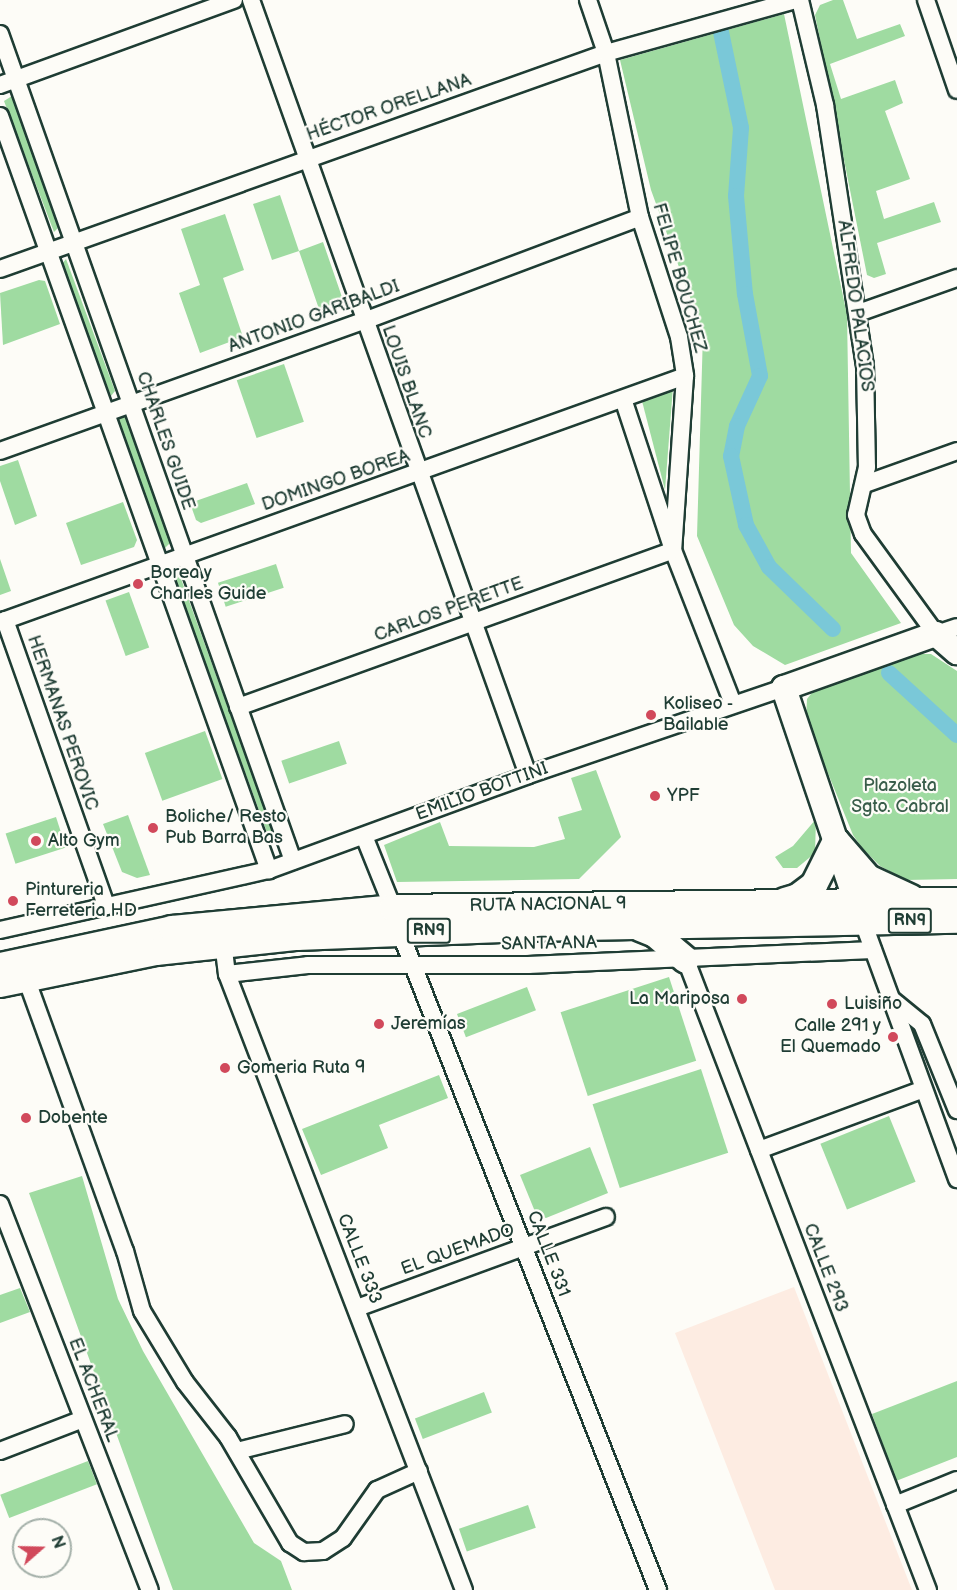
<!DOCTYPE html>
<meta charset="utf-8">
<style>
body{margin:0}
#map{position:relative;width:957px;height:1590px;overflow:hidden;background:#fdfcf7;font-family:"Balsamiq Sans",sans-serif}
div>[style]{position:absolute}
.built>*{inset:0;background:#fdece2}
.green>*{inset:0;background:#9fdba1;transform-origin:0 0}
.canal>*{height:16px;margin:-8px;padding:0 8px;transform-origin:8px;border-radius:8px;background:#7ac8d8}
.roads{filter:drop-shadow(2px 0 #1f3d34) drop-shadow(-2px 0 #1f3d34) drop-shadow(0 2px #1f3d34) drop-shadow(0 -2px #1f3d34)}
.street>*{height:16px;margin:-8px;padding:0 8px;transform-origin:8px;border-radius:8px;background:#fdfcf7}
.secondary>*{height:24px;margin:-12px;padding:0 12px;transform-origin:12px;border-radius:12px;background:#fdfcf7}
.primary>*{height:26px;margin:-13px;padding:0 13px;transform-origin:13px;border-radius:13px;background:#fdfcf7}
.dots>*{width:16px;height:16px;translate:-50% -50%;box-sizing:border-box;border:3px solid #fdfcf7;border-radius:50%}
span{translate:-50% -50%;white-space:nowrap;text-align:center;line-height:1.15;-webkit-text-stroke:4.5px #fdfcf7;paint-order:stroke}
.shield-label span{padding:2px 4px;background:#fdfcf7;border:2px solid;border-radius:4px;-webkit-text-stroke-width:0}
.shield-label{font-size:16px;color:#1f3d34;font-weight:700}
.street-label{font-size:18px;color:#1f3d34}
.poi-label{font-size:18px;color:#1f3d34}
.left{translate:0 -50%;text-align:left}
.right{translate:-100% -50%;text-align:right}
.park-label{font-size:18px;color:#395d4a}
.north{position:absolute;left:12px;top:1518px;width:60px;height:60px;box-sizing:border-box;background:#fdfcf7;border:2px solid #a4b0a9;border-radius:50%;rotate:70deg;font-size:16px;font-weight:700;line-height:24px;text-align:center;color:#1f3d34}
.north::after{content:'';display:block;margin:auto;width:21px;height:27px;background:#d1495b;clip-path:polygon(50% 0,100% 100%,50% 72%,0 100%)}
</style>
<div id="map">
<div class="built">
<i style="clip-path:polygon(794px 1287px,912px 1590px,775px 1590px,675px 1333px)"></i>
</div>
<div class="green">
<i style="clip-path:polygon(833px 0,843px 0,857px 39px,900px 24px,905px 36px,830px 64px,841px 99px,895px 80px,903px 103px,885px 111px,910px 179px,876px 191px,884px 219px,934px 202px,941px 222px,877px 243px,886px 274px,874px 278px,867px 275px,815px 15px,820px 5px)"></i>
<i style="clip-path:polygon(784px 14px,847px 315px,851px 553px,901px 623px,785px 665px,753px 646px,734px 625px,697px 536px,703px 333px,651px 190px,620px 60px)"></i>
<i style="clip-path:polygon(12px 96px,58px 228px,54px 232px,4px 101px)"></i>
<i style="clip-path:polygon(280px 195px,299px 251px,323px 242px,342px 297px,339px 302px,319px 309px,299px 251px,272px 260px,253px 204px)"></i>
<i style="clip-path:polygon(225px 214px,244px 270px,223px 278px,243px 337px,200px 353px,179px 293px,200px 285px,181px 229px)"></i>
<i style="clip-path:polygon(66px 259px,115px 391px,111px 396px,61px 265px)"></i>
<i style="clip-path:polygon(39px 280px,45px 281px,60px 324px,3px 345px,0 293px)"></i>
<i style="left:284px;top:364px;width:61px;height:50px;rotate:71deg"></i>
<i style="clip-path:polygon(673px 387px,665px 490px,642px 401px)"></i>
<i style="clip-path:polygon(124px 412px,170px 543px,165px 548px,115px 416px)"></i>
<i style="clip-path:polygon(18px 460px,37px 516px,15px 525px,0 481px,0 466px)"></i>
<i style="clip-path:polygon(247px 483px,255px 504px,201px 523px,196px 520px,190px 503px)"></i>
<i style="clip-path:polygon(123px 502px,137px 540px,134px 547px,81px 565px,66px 523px)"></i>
<i style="clip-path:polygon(0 559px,11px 591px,0 595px)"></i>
<i style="left:276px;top:564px;width:25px;height:61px;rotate:72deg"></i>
<i style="left:176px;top:565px;width:294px;height:6px;rotate:70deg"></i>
<i style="left:129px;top:592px;width:59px;height:25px;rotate:70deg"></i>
<i style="clip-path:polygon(917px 654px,931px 654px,957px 671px,957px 879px,906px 880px,880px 866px,862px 848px,853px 835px,806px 719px,807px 699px,818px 685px)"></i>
<i style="left:205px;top:731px;width:51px;height:64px;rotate:70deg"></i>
<i style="left:339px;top:741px;width:24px;height:61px;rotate:71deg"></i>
<i style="clip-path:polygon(596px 770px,621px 837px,579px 879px,397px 882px,384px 845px,440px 822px,449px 846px,534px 847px,565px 839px,558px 817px,582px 810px,571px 778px)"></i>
<i style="clip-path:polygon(128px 815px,150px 875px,137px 878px,122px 872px,103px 824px)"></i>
<i style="left:56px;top:817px;width:32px;height:53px;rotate:72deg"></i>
<i style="clip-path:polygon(816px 819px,815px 853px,797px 868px,783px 868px,775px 857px,793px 846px)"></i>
<i style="left:669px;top:977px;width:88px;height:114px;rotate:72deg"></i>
<i style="left:527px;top:987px;width:25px;height:75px;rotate:69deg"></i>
<i style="left:701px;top:1069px;width:88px;height:114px;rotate:72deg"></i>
<i style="clip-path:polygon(439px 1075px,448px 1098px,379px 1125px,388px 1148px,321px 1175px,302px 1129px)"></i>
<i style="left:889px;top:1116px;width:71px;height:74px;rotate:68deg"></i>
<i style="clip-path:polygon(590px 1147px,608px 1193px,546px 1218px,536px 1214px,520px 1175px)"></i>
<i style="clip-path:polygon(82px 1176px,118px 1299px,143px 1351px,254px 1543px,281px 1561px,292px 1590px,173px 1590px,29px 1193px)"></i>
<i style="clip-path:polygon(20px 1288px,30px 1312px,0 1323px,0 1295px)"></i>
<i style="clip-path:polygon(957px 1381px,957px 1457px,896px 1481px,872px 1414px)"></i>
<i style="left:484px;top:1392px;width:22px;height:74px;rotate:69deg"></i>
<i style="left:88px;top:1461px;width:25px;height:94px;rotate:69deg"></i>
<i style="left:528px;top:1505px;width:24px;height:73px;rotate:71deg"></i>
</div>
<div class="canal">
<i style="left:721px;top:32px;width:98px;rotate:78.2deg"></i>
<i style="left:741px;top:128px;width:68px;rotate:94.2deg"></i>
<i style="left:736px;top:196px;width:98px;rotate:84.8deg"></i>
<i style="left:745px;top:294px;width:83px;rotate:79.6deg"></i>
<i style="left:760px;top:376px;width:55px;rotate:114.7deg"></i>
<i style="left:737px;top:426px;width:31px;rotate:101deg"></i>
<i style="left:731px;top:456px;width:71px;rotate:77.7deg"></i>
<i style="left:746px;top:525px;width:48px;rotate:61.3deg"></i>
<i style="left:769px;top:567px;width:89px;rotate:44.1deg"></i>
<i style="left:889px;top:673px;width:92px;rotate:42.4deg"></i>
</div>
<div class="roads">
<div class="street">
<i style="left:251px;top:0;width:823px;rotate:70.33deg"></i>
<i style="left:588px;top:0;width:56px;rotate:71.2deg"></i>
<i style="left:606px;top:53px;width:167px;rotate:78.3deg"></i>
<i style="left:640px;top:217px;width:126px;rotate:72deg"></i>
<i style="left:679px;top:337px;width:39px;rotate:81deg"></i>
<i style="left:685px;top:376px;width:174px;rotate:93.9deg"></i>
<i style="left:673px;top:550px;width:165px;rotate:68.7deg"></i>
<i style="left:800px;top:0;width:108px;rotate:76.6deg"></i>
<i style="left:825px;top:105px;width:263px;rotate:81.3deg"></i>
<i style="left:865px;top:365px;width:102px;rotate:88.9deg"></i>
<i style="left:867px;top:467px;width:49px;rotate:102.9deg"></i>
<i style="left:856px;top:515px;width:20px;rotate:70deg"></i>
<i style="left:863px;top:534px;width:124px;rotate:53.9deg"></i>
<i style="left:936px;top:634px;width:22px;rotate:-18deg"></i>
<i style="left:926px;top:0;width:95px;rotate:71deg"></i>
<i style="left:0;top:34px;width:877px;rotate:70.49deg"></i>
<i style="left:0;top:85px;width:249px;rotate:-20deg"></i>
<i style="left:0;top:116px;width:801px;rotate:70.37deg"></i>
<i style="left:0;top:269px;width:643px;rotate:-19.62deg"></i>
<i style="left:606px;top:53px;width:197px;rotate:-15.6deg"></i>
<i style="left:858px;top:313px;width:105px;rotate:-19.5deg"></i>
<i style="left:0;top:451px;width:387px;rotate:-19.7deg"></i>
<i style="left:364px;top:321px;width:295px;rotate:-20.6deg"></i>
<i style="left:865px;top:484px;width:98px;rotate:-19.7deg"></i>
<i style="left:5px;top:620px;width:303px;rotate:70.5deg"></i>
<i style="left:0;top:622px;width:728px;rotate:-19.75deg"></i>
<i style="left:238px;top:707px;width:462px;rotate:-19.8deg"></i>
<i style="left:673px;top:550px;width:159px;rotate:-108.3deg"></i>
<i style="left:364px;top:836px;width:78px;rotate:68.1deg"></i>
<i style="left:863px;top:922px;width:274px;rotate:69.9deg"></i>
<i style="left:0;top:930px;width:276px;rotate:-12.6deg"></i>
<i style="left:269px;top:870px;width:276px;rotate:-20.1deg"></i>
<i style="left:528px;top:775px;width:270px;rotate:-18.8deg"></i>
<i style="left:400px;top:932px;width:707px;rotate:68.59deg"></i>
<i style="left:223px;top:942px;width:32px;rotate:83deg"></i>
<i style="left:227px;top:974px;width:660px;rotate:68.96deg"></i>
<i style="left:686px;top:960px;width:675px;rotate:68.99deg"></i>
<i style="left:227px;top:974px;width:81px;rotate:-6.3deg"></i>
<i style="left:308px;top:965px;width:220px"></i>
<i style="left:528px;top:965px;width:345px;rotate:-2.5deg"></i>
<i style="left:26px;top:978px;width:290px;rotate:70.1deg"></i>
<i style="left:125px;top:1251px;width:62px;rotate:74.2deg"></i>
<i style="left:142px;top:1311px;width:83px;rotate:58.8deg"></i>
<i style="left:185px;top:1382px;width:70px;rotate:52deg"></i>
<i style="left:228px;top:1437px;width:123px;rotate:59.7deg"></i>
<i style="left:290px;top:1543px;width:17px;rotate:33deg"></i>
<i style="left:304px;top:1552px;width:19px;rotate:-3deg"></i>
<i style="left:323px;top:1551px;width:24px;rotate:-33deg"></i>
<i style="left:343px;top:1538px;width:59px;rotate:-54.7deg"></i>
<i style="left:377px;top:1490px;width:46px;rotate:-24.3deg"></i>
<i style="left:890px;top:998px;width:41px;rotate:39.1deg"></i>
<i style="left:922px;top:1024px;width:93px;rotate:67.9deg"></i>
<i style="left:759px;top:1150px;width:173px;rotate:-20.3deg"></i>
<i style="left:0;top:1204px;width:414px;rotate:68.8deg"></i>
<i style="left:357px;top:1308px;width:265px;rotate:-20.1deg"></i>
<i style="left:0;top:1451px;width:89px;rotate:-21.1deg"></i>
<i style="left:237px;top:1451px;width:111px;rotate:-14deg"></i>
<i style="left:895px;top:1505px;width:67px;rotate:-22deg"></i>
</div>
<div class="secondary">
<i style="left:862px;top:919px;width:244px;rotate:-108.7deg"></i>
<i style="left:784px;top:688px;width:161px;rotate:-19.6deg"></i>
<i style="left:936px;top:634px;width:28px;rotate:41deg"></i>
</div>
<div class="primary">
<i style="left:785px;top:901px;width:14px;rotate:-17deg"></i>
<i style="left:798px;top:897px;width:20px;rotate:-37deg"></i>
<i style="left:814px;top:885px;width:49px;rotate:-63.4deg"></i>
<i style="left:836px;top:841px;width:49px;rotate:49.1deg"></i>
<i style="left:868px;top:878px;width:47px;rotate:24.9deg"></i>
<i style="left:640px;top:928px;width:16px;rotate:22deg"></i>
<i style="left:655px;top:934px;width:40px;rotate:40deg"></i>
<i style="left:0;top:966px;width:176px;rotate:-12.1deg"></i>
<i style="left:172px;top:929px;width:222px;rotate:-5.4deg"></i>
<i style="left:393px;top:908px;width:564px;rotate:-0.71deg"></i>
<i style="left:0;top:984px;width:159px;rotate:-11.6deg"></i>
<i style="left:156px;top:952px;width:142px;rotate:-6.1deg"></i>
<i style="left:297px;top:937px;width:231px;rotate:-2.2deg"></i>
<i style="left:528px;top:928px;width:429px;rotate:-1.1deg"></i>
</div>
</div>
<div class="dots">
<i style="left:138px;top:584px;background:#d1495b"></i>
<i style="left:651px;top:715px;background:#d1495b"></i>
<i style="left:655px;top:796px;background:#d1495b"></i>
<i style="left:153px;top:828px;background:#d1495b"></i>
<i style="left:36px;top:841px;background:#d1495b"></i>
<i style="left:13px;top:901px;background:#d1495b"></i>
<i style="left:742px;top:999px;background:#d1495b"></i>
<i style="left:832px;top:1004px;background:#d1495b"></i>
<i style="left:379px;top:1024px;background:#d1495b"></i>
<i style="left:893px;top:1037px;background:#d1495b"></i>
<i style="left:225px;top:1068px;background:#d1495b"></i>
<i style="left:26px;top:1118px;background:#d1495b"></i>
</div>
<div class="shield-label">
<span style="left:910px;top:921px">RN9</span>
<span style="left:429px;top:931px">RN9</span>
</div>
<div class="street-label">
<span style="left:389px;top:108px;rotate:-19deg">HÉCTOR ORELLANA</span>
<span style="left:679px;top:278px;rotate:74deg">FELIPE BOUCHEZ</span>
<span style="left:855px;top:306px;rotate:82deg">ALFREDO PALACIOS</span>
<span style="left:314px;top:317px;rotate:-20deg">ANTONIO GARIBALDI</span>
<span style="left:406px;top:382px;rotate:71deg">LOUIS BLANC</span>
<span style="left:165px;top:441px;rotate:71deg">CHARLES GUIDE</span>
<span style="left:336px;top:481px;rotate:-19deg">DOMINGO BOREA</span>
<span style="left:449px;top:610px;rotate:-20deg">CARLOS PERETTE</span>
<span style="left:62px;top:723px;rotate:71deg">HERMANAS PEROVIC</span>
<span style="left:482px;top:792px;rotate:-20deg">EMILIO BOTTINI</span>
<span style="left:548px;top:905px;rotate:-1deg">RUTA NACIONAL 9</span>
<span style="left:549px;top:944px;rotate:-1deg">SANTA ANA</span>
<span style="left:458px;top:1250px;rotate:-20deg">EL QUEMADO</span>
<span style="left:548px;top:1254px;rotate:69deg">CALLE 331</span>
<span style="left:359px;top:1259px;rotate:69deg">CALLE 333</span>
<span style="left:825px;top:1268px;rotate:69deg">CALLE 293</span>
<span style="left:93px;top:1390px;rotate:69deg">EL ACHERAL</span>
</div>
<div class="poi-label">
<span class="left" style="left:150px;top:584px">Borea y<br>Charles Guide</span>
<span class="left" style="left:663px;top:715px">Koliseo -<br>Bailable</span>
<span class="left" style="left:667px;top:796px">YPF</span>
<span class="left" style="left:165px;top:828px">Boliche/ Resto<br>Pub Barra Bas</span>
<span class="left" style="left:48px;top:841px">Alto Gym</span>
<span class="left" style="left:25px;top:901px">Pintureria<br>Ferreteria HD</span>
<span class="right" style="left:730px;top:999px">La Mariposa</span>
<span class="left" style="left:844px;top:1004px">Luisiño</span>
<span class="left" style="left:391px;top:1024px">Jeremías</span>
<span class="right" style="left:881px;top:1037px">Calle 291 y<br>El Quemado</span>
<span class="left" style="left:237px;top:1068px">Gomeria Ruta 9</span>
<span class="left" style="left:38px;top:1118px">Dobente</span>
</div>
<div class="park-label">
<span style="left:900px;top:797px">Plazoleta<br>Sgto. Cabral</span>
</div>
<div class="north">N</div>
</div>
